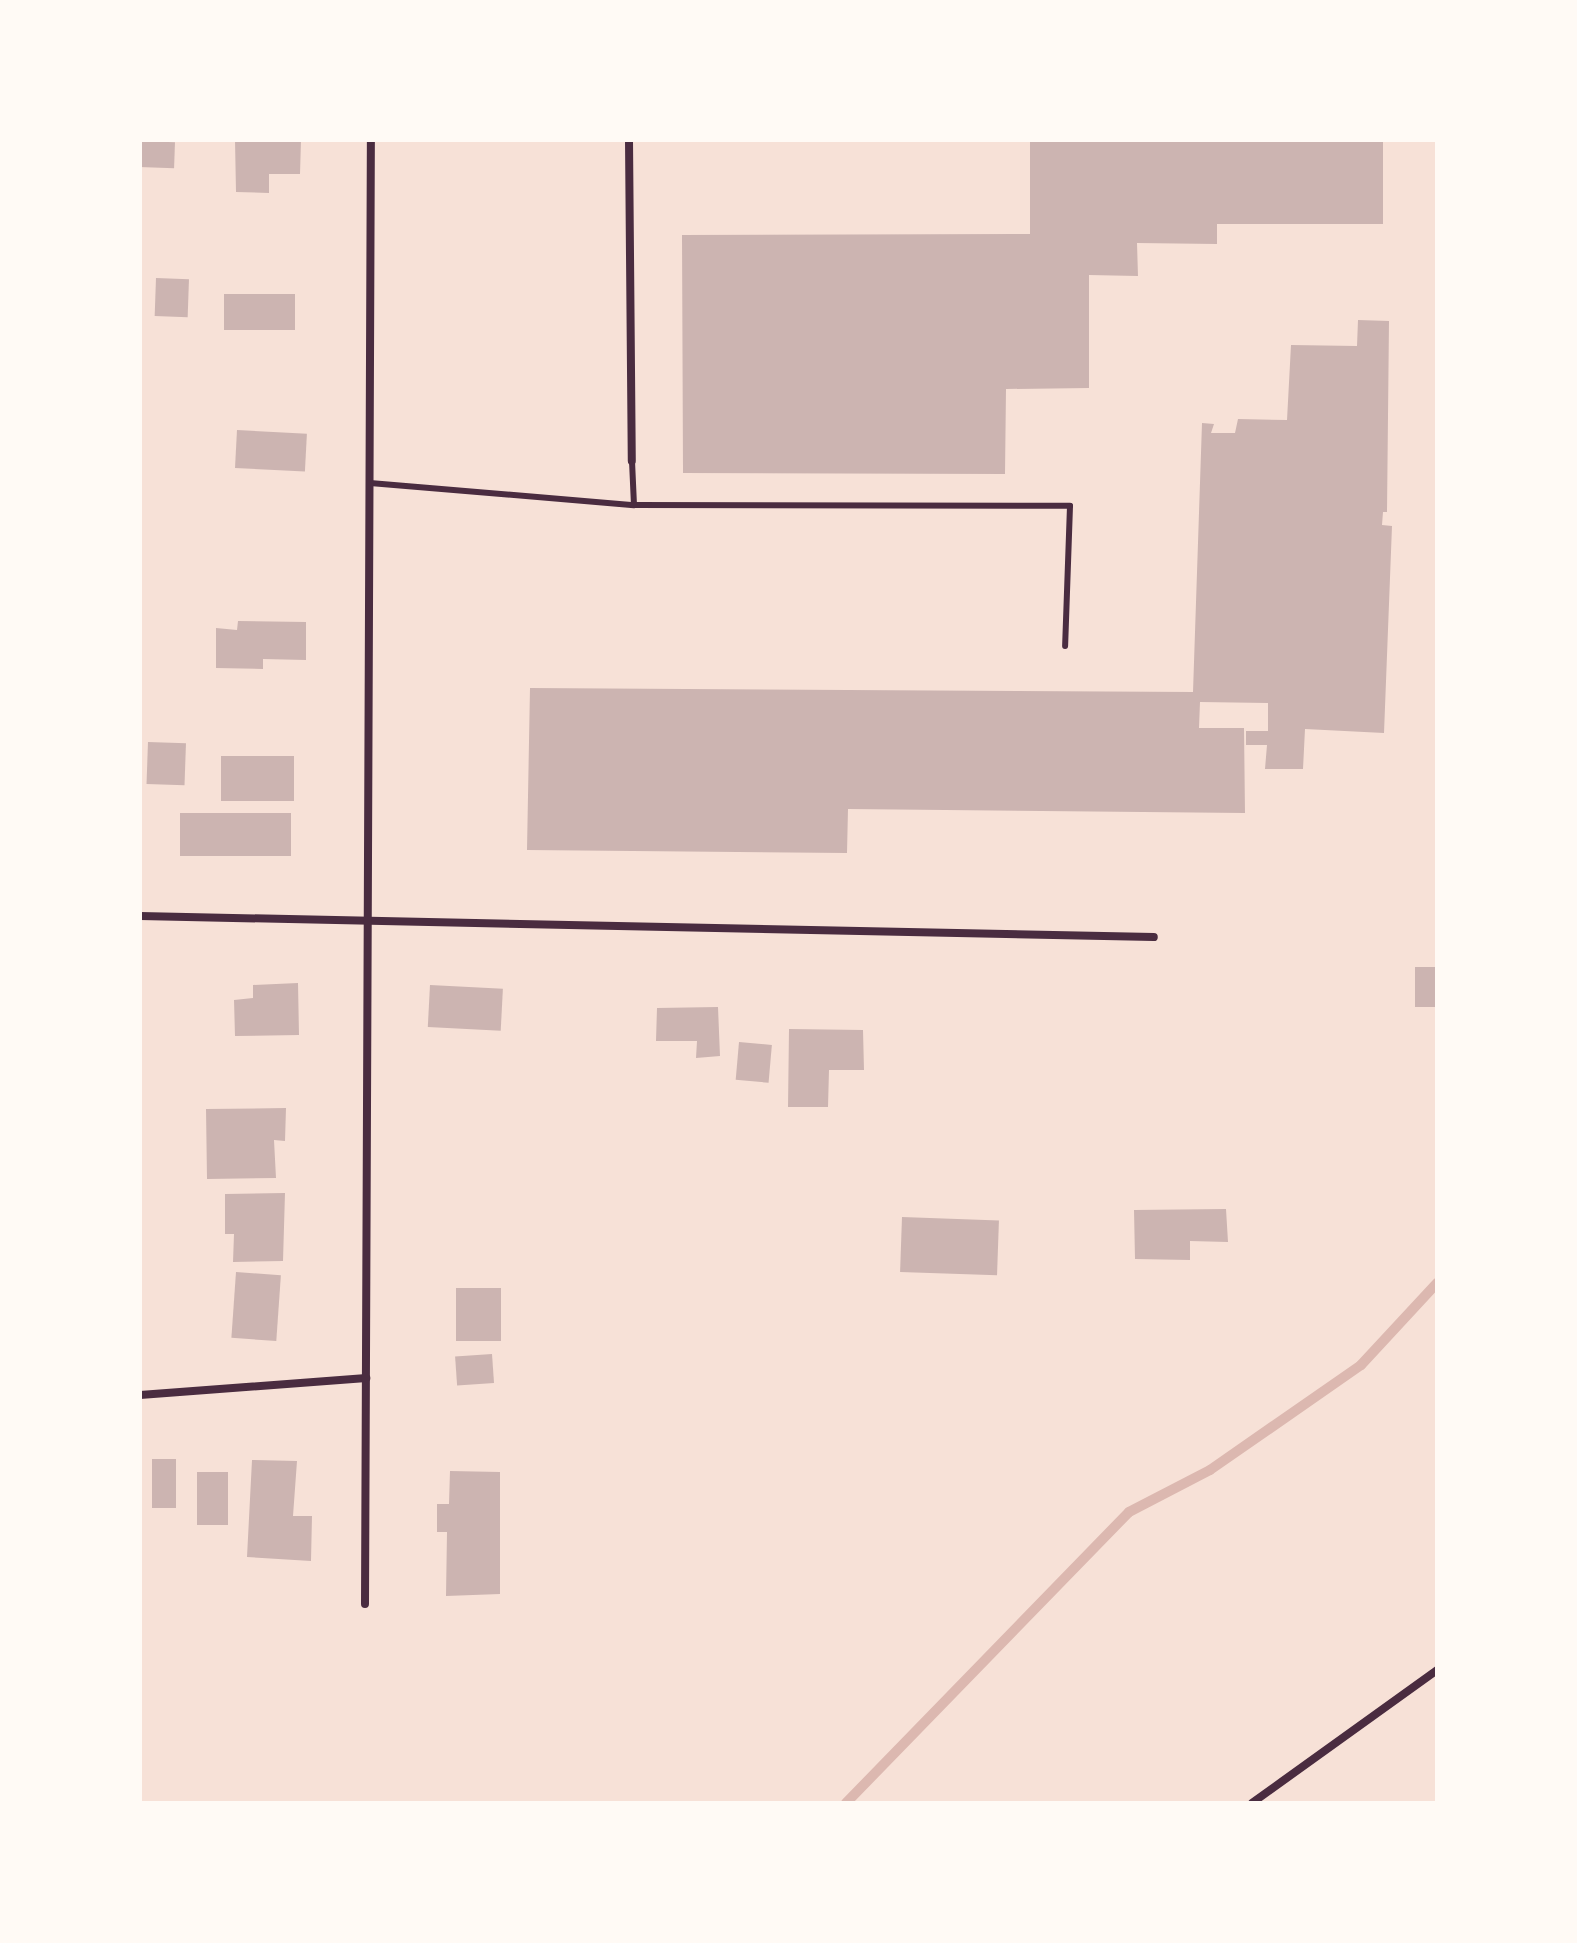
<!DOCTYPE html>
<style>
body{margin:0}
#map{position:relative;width:1577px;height:1943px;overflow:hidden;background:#f7e1d7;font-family:"PT Sans Narrow",sans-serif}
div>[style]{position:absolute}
.stream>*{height:10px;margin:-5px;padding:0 5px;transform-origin:5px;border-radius:5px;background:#dcb8b0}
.building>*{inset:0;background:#ccb4b1;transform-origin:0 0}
.service>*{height:6px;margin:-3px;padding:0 3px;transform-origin:3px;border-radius:3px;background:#4a2c40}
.minor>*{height:8px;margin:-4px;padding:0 4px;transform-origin:4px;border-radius:4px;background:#4a2c40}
span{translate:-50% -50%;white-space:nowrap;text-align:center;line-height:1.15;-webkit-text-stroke:6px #fffaf5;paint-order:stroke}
.frame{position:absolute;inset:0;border:142px solid #fffaf5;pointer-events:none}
</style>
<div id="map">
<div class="stream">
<i style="left:846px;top:1803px;width:406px;rotate:-45.8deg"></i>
<i style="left:1129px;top:1512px;width:91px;rotate:-27.4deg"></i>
<i style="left:1210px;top:1470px;width:184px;rotate:-34.8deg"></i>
<i style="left:1361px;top:1365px;width:112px;rotate:-47.2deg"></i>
</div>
<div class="building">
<i style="clip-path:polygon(235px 140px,301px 140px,300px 174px,269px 174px,269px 193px,236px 192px)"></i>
<i style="clip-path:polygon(1030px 140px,1383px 140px,1383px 224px,1217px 224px,1217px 244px,1137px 243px,1138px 276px,1089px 275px,1089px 388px,1006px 389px,1005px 474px,683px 473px,682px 235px,1030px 234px)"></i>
<i style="left:140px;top:141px;width:35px;height:26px;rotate:2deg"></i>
<i style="left:156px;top:278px;width:33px;height:38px;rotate:2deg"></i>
<i style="left:295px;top:294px;width:36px;height:71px;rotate:90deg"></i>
<i style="clip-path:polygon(1358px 320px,1389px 321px,1387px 512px,1383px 512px,1382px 525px,1392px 526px,1384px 733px,1305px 729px,1303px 769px,1265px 769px,1267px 745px,1246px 745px,1246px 731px,1268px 731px,1268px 703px,1200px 702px,1199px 728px,1244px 728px,1245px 813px,848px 809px,847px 853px,527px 850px,530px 688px,1193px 692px,1202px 423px,1214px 424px,1211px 433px,1235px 433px,1238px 419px,1287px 420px,1291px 345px,1357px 346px)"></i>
<i style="left:237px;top:430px;width:70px;height:38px;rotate:3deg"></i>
<i style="clip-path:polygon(238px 621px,306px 622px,306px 660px,263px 659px,263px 669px,216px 668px,216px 628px,237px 630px)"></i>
<i style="left:148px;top:742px;width:38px;height:42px;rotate:2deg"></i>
<i style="left:294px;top:756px;width:45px;height:73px;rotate:90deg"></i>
<i style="left:180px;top:813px;width:111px;height:43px"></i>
<i style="left:1415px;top:967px;width:22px;height:40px"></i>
<i style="clip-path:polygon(298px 983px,299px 1035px,235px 1036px,234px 1000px,253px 998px,253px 985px)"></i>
<i style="left:430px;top:985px;width:73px;height:42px;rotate:3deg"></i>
<i style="clip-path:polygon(718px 1007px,720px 1056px,696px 1058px,697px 1041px,656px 1041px,657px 1008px)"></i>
<i style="clip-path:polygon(789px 1029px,863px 1030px,864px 1070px,829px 1070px,828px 1107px,788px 1107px)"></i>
<i style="left:739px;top:1042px;width:33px;height:38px;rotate:5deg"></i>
<i style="clip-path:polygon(286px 1108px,285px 1141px,274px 1140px,276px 1178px,207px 1179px,206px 1109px)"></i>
<i style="clip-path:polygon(285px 1193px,283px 1261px,233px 1262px,234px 1234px,225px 1234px,225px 1194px)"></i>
<i style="clip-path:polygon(1226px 1209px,1228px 1242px,1190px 1241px,1190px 1260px,1135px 1259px,1134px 1210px)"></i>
<i style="left:902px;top:1217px;width:97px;height:55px;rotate:2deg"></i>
<i style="left:236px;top:1272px;width:45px;height:66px;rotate:4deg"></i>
<i style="left:456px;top:1288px;width:45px;height:53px"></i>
<i style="left:492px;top:1354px;width:29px;height:37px;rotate:86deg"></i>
<i style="left:152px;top:1459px;width:24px;height:49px"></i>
<i style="clip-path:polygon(252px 1460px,297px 1461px,293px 1516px,312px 1516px,311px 1561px,247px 1557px)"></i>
<i style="clip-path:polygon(450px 1471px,500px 1472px,500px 1594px,446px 1596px,447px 1532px,437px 1532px,437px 1504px,449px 1504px)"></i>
<i style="left:197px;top:1472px;width:31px;height:53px"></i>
</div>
<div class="service">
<i style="left:632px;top:461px;width:44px;rotate:87.4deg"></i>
<i style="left:634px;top:505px;width:436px;rotate:0.1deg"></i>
<i style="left:1070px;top:506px;width:140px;rotate:92deg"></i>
<i style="left:370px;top:483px;width:265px;rotate:4.8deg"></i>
</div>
<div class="minor">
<i style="left:629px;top:140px;width:321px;rotate:89.5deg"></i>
<i style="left:140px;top:916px;width:1014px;rotate:1.19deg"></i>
<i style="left:140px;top:1395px;width:227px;rotate:-4.3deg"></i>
<i style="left:365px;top:1604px;width:1464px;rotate:-89.77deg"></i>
<i style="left:1252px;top:1803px;width:228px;rotate:-35.7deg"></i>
</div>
<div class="frame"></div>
</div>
